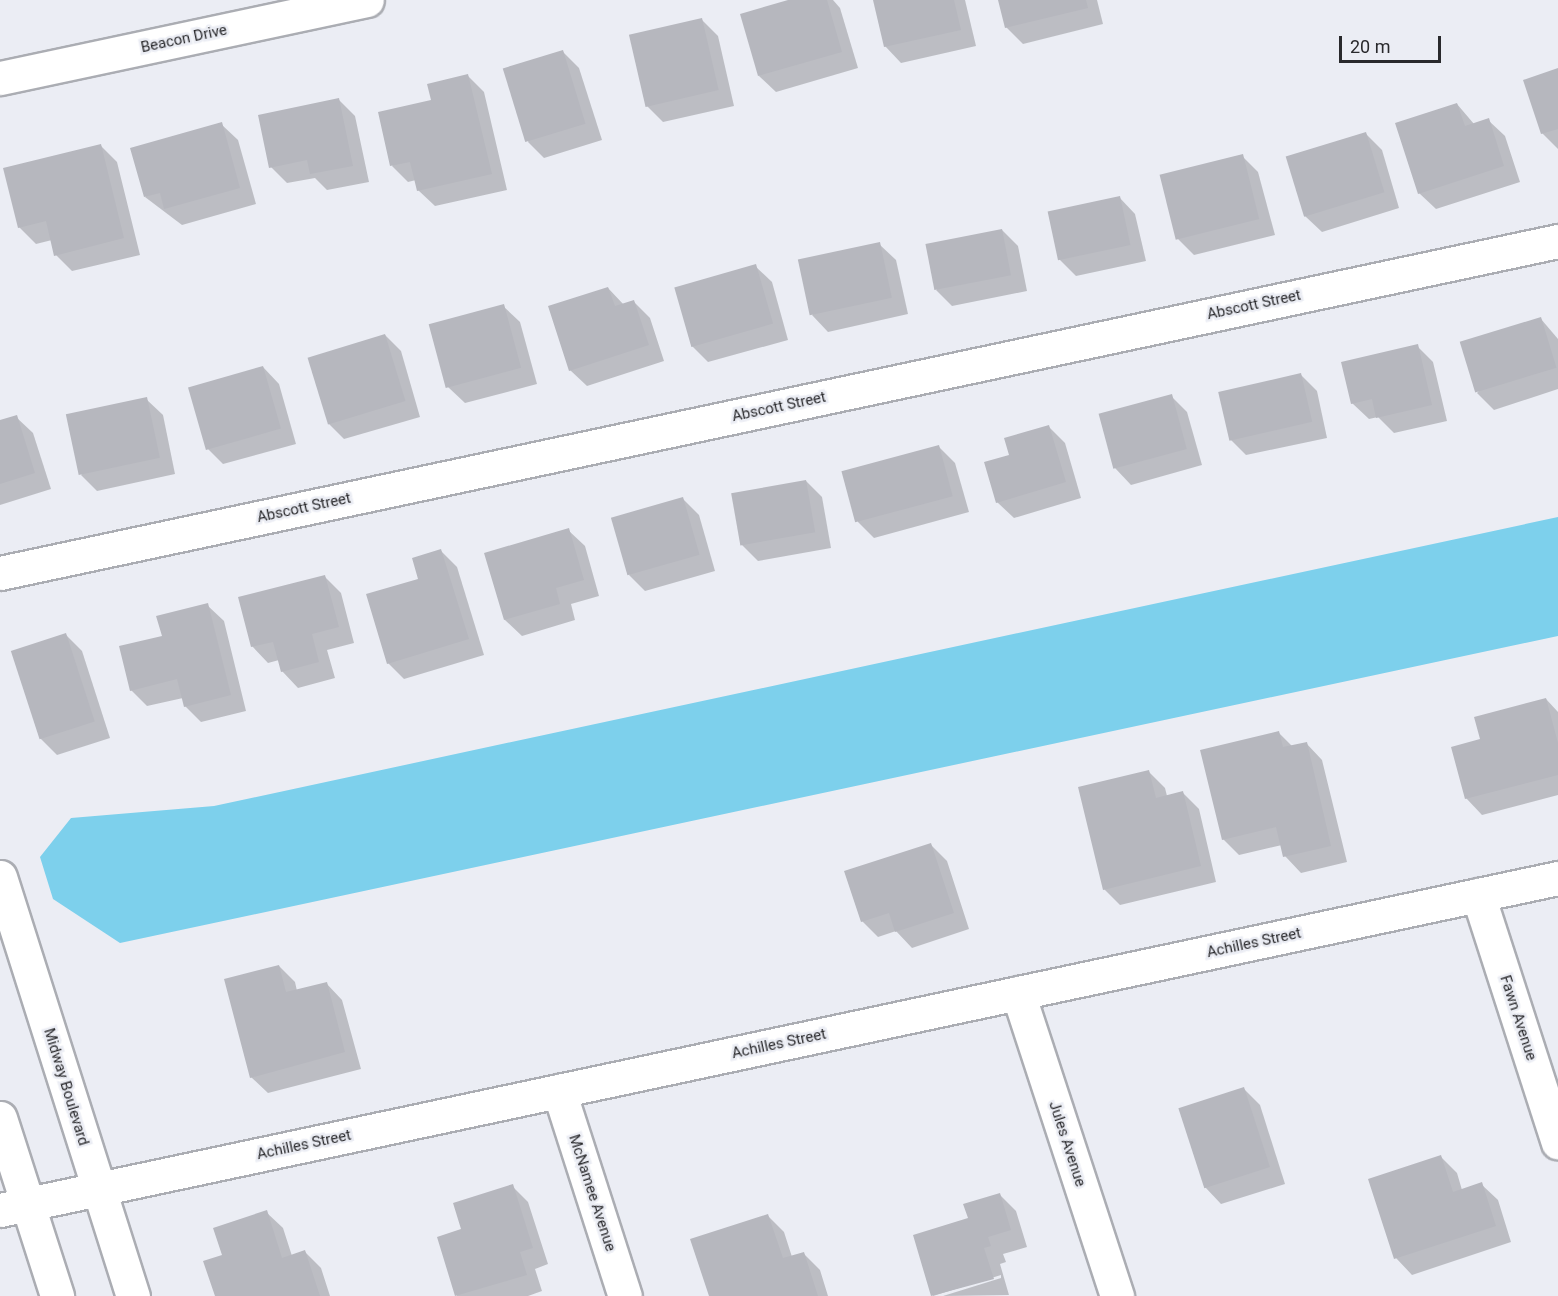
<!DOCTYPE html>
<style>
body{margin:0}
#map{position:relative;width:1558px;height:1296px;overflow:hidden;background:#ebedf4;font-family:Roboto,sans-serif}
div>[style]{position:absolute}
.water>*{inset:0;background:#7dd0ec}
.shadow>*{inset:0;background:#0003}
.building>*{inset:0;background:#b6b7be;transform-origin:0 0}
.roads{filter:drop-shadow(2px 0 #abadb3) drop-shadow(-2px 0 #abadb3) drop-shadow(0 2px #abadb3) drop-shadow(0 -2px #abadb3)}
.minor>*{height:33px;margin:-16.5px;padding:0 16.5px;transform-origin:16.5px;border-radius:16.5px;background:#fff}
span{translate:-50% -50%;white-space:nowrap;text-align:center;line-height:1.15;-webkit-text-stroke:5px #ebedf4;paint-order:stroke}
.street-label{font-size:15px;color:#29292c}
.scale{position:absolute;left:1339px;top:36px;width:102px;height:27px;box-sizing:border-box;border:3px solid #29292c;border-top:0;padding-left:8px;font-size:18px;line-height:21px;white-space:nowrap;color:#29292c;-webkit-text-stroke:4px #ebedf4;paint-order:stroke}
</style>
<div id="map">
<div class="water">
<i style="clip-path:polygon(1558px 517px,1558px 636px,120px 943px,53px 899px,40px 857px,71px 818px,214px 806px)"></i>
</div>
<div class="shadow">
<i style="clip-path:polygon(794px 0,833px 0,840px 8px,858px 68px,776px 92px,759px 76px)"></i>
<i style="clip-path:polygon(874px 0,965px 0,976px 46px,901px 63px,885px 46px)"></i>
<i style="clip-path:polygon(999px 0,1097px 0,1103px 24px,1023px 44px,1006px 27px)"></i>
<i style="clip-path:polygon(701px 19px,718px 36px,734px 106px,663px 122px,647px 106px)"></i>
<i style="clip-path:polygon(563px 52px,579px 68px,602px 140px,544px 158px,528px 142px)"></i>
<i style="clip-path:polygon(1558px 70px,1558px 149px,1542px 133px)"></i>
<i style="clip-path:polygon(468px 76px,484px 92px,507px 190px,435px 206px,418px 190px,416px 180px,408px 182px,392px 166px,433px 101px)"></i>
<i style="clip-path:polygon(339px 100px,355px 116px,369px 182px,327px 190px,315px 178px,287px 183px,271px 167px)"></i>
<i style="clip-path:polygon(1457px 104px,1474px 124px,1488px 120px,1505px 136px,1520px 182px,1436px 209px,1419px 193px)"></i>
<i style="clip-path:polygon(221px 124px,238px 140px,256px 204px,182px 225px,145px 197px)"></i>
<i style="clip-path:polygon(1365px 133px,1382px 150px,1399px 208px,1322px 232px,1305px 216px,1287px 157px)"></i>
<i style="clip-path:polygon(100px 145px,117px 162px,140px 255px,72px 271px,56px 255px,52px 240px,36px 244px,19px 227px)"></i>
<i style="clip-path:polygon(1242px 156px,1258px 172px,1275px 235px,1194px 255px,1178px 239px)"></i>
<i style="clip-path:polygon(1119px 197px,1135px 214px,1146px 261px,1076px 276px,1060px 260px,1050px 213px)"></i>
<i style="clip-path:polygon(1002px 230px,1018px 246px,1027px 291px,952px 306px,936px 290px)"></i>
<i style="clip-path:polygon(879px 244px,896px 260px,908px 314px,828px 332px,812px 315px)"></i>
<i style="clip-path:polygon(755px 266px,772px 282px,788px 340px,708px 362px,692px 346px)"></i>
<i style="clip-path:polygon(608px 288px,624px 305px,634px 302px,650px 318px,664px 361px,587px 386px,570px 370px)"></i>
<i style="clip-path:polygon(503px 306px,520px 322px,537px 384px,465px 403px,448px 387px)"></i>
<i style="clip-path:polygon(1541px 319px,1558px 339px,1558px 389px,1494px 410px,1477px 393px)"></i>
<i style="clip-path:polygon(385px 335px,401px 351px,420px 417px,344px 439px,328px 423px)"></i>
<i style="clip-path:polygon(1417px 346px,1433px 362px,1447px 421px,1394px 433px,1378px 417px,1369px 419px,1352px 403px)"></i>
<i style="clip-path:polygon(263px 367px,279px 384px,296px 444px,223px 464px,207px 448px)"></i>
<i style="clip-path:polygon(1301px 375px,1317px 391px,1327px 438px,1246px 455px,1230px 439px)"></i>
<i style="clip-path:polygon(1171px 396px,1187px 412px,1202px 465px,1131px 485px,1115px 468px)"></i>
<i style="clip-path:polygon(146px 399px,163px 415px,175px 474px,97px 491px,81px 475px)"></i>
<i style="clip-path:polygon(16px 417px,33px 433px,51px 489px,0 505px,0 422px)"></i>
<i style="clip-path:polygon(1048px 426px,1065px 443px,1081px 498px,1014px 518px,997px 502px,1010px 456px)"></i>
<i style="clip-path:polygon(939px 447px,955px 463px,969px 512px,874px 538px,858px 522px,844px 473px)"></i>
<i style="clip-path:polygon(806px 481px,822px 497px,831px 548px,758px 561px,742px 545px)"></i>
<i style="clip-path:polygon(683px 499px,699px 515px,715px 571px,645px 591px,629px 575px)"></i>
<i style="clip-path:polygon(568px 530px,585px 546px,599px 596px,571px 604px,575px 620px,522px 636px,505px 620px,486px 554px)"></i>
<i style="clip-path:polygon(441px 551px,457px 567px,484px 655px,404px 679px,388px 663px,420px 580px)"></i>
<i style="clip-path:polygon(325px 577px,341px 593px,354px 643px,327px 650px,335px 678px,298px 688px,282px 671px,279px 660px,268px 663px,252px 646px)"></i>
<i style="clip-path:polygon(207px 605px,224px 621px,246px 711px,201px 722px,185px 706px,183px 698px,147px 706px,131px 690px,164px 637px)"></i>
<i style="clip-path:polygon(66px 635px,82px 651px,110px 738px,57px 755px,41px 739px,12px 652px)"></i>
<i style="clip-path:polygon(1546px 699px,1558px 712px,1558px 795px,1482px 815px,1466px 798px)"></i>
<i style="clip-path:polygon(1279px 733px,1293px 747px,1306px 743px,1322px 760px,1347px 862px,1301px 873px,1285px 856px,1282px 845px,1239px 855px,1223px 839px)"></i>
<i style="clip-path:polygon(1149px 772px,1165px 788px,1167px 796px,1183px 793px,1199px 809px,1216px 882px,1120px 905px,1104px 889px)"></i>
<i style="clip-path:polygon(931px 845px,947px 861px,969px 929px,912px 948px,896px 931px,878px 937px,862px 921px)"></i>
<i style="clip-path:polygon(279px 966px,295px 982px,297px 991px,326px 983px,342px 1000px,361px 1069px,268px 1093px,251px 1077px)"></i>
<i style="clip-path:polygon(1244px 1089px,1260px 1105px,1285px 1184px,1221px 1204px,1205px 1187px)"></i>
<i style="clip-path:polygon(1441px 1157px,1457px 1173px,1462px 1190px,1481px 1184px,1498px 1200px,1511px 1242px,1412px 1275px,1396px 1258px)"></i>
<i style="clip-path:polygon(512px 1186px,528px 1202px,548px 1264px,535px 1269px,542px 1291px,528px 1296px,457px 1296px,439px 1238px,463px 1230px)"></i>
<i style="clip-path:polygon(999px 1194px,1016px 1211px,1027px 1247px,1003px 1254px,1006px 1262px,1000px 1264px,1009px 1295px,943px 1296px,1001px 1278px,1001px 1275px,933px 1296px,915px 1236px,970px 1219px)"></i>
<i style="clip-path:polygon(266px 1212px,283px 1228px,292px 1256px,305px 1252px,321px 1268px,330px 1296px,217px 1296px,224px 1256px)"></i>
<i style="clip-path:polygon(768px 1216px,784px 1232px,792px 1257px,804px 1254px,820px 1270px,828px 1296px,710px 1296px)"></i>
</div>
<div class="building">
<i style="clip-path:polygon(788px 0,827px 0,842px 52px,758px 76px,740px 14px)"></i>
<i style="clip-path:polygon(873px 0,954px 0,961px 30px,884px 47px)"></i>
<i style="clip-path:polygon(998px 0,1086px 0,1088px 8px,1005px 28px)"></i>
<i style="left:702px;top:18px;width:74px;height:75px;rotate:77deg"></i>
<i style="left:563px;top:50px;width:77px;height:63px;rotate:73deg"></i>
<i style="clip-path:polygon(1558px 68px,1558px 129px,1541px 134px,1523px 80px)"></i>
<i style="clip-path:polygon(468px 74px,492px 174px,417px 191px,410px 162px,390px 166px,378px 112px,431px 100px,427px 84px)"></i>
<i style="clip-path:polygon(339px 98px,353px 166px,310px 174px,307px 160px,269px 168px,258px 115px)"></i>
<i style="clip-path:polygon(1457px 103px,1465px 126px,1489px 118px,1504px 166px,1418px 194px,1395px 123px)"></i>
<i style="clip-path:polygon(222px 122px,240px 188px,164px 209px,160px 193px,144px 197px,130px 148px)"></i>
<i style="left:1366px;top:132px;width:63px;height:84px;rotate:73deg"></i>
<i style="clip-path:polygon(101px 144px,124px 238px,54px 256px,46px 221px,18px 228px,3px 168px)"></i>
<i style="left:1243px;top:154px;width:67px;height:86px;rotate:76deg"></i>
<i style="left:1120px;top:196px;width:50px;height:74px;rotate:78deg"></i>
<i style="left:1002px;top:229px;width:47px;height:78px;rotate:79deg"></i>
<i style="left:880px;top:242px;width:57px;height:84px;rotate:78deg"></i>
<i style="left:756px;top:264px;width:62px;height:85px;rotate:74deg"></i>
<i style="clip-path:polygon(608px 287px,615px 306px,634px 300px,649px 345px,569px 371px,548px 306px)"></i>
<i style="left:504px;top:304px;width:66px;height:78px;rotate:75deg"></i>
<i style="left:1541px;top:317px;width:53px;height:85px;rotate:73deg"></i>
<i style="left:385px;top:334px;width:70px;height:81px;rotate:73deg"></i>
<i style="clip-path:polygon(1418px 344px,1432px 405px,1376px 418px,1372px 399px,1351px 404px,1341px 362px)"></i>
<i style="left:263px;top:366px;width:65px;height:78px;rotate:74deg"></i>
<i style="left:1301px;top:373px;width:50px;height:85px;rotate:77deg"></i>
<i style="left:1172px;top:394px;width:57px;height:76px;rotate:75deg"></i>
<i style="left:147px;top:397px;width:62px;height:83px;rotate:78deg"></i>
<i style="clip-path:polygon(17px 415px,35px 473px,0 484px,0 420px)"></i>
<i style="clip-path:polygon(1049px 425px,1066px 482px,996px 503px,984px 462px,1009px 455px,1004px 438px)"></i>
<i style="left:939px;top:445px;width:53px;height:101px;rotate:75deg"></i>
<i style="left:806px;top:480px;width:53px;height:76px;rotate:80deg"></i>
<i style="left:683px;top:497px;width:60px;height:75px;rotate:74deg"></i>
<i style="clip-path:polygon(569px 528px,584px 580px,556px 588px,560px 604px,504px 620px,484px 553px)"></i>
<i style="clip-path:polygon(441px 549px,469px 639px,387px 664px,366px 594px,418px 579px,412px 558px)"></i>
<i style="clip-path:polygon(325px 575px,339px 627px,312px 634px,319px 662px,281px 672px,273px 642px,251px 647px,238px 597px)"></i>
<i style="clip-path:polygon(208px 603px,231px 695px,184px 707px,177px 679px,130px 691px,119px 646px,162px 636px,156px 616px)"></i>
<i style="left:66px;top:633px;width:93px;height:58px;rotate:72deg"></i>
<i style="clip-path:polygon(1546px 698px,1558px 743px,1558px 775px,1465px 799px,1451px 747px,1480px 739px,1474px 717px)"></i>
<i style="clip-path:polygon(1279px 731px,1283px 747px,1307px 742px,1331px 846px,1283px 857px,1276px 827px,1222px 840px,1200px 750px)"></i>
<i style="clip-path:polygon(1149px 770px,1156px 798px,1183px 791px,1201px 866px,1103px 890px,1078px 787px)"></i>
<i style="clip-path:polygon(931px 843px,954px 913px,895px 932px,889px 913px,861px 922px,844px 871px)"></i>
<i style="clip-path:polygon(279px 965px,286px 992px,327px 982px,345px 1052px,250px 1078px,224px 979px)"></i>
<i style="left:1244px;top:1087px;width:84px;height:69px;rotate:72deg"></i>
<i style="clip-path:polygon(1441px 1155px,1453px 1192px,1482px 1182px,1496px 1226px,1394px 1259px,1368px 1179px)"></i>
<i style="clip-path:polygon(513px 1184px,533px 1248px,520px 1252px,527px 1275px,455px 1296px,437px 1237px,461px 1229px,453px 1203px)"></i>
<i style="clip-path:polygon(1000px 1193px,1011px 1230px,988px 1237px,991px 1246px,984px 1248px,994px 1279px,931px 1296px,913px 1235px,968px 1218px,963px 1204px)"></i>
<i style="clip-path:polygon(267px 1210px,282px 1258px,305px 1250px,320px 1296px,215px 1296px,203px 1261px,222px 1255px,213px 1228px)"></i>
<i style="clip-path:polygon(768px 1214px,783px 1258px,804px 1252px,818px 1296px,709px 1296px,690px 1239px)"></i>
</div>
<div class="roads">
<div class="minor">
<i style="left:0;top:78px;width:375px;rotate:-12deg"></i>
<i style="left:0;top:573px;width:1593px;rotate:-12.03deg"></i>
<i style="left:0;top:877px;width:440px;rotate:72.4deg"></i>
<i style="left:1478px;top:895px;width:260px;rotate:72.1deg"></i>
<i style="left:1018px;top:993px;width:319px;rotate:71.9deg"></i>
<i style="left:559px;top:1091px;width:215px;rotate:72.2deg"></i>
<i style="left:0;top:1118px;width:187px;rotate:72.2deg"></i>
<i style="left:0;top:1210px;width:1593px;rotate:-12.03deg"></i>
</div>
</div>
<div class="street-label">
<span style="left:184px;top:39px;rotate:-12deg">Beacon Drive</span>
<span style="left:1254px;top:305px;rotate:-12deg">Abscott Street</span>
<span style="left:779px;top:407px;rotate:-12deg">Abscott Street</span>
<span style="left:304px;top:508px;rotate:-12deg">Abscott Street</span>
<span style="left:1254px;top:943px;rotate:-12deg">Achilles Street</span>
<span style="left:1518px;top:1018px;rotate:72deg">Fawn Avenue</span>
<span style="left:779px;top:1044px;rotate:-12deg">Achilles Street</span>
<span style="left:66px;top:1087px;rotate:73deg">Midway Boulevard</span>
<span style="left:1067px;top:1144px;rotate:72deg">Jules Avenue</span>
<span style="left:304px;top:1145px;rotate:-12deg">Achilles Street</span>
<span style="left:592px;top:1193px;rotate:72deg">McNamee Avenue</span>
</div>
<div class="scale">20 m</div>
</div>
